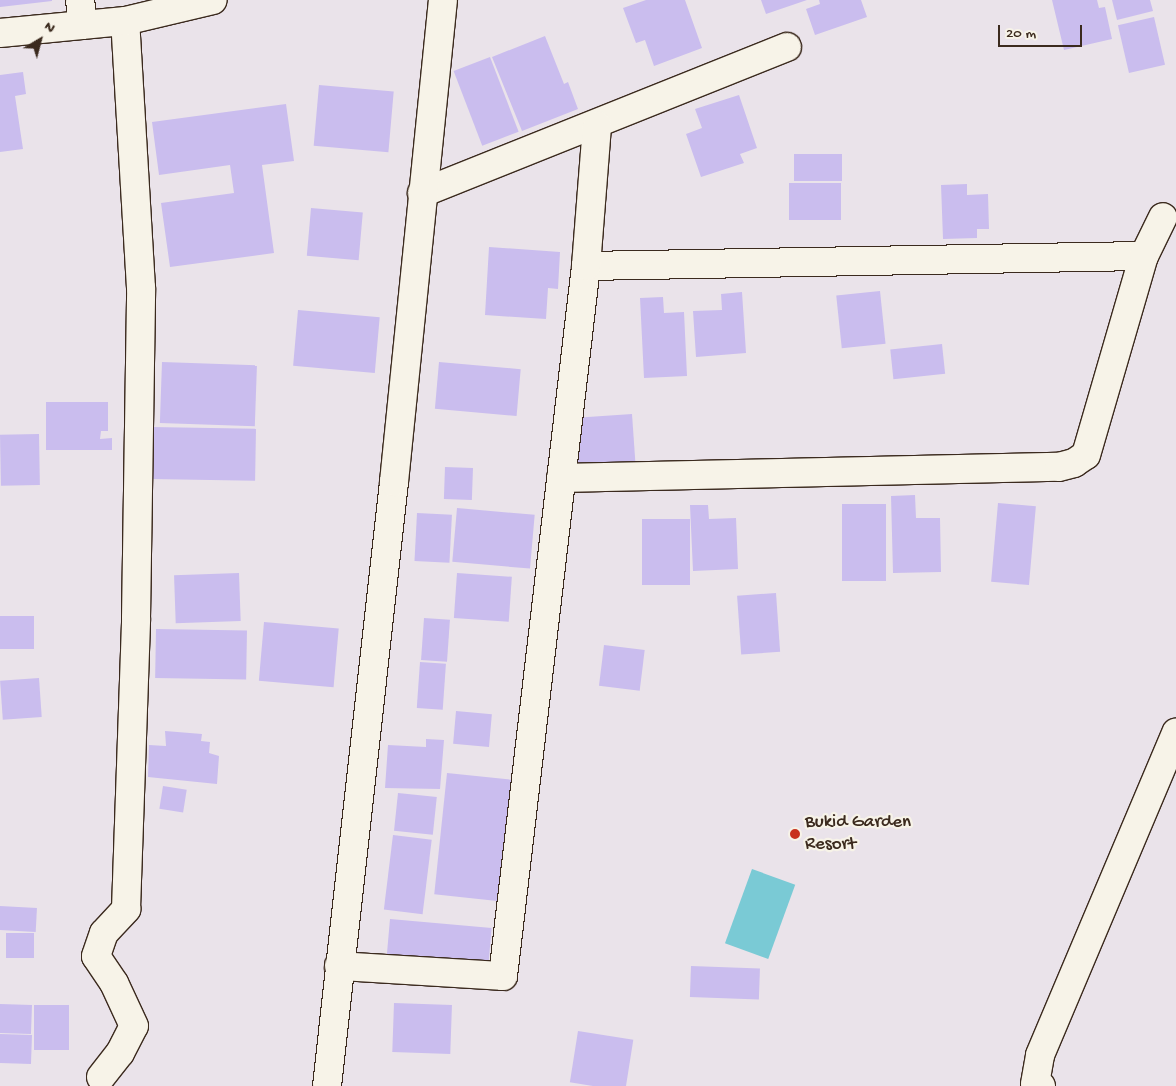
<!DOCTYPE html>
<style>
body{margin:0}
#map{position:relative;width:1176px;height:1086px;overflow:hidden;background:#eae3ea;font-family:"Gochi Hand",sans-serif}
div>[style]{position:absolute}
.water>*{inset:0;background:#7acad5;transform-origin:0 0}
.building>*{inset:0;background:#cabdee;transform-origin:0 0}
.roads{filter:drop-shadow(1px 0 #3b2a1e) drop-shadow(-1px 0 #3b2a1e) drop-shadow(0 1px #3b2a1e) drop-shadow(0 -1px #3b2a1e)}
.minor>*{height:28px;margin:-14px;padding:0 14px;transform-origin:14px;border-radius:14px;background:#f7f3e8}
.major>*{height:28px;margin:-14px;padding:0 14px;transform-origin:14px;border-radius:14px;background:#f7f3e8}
.dots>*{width:14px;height:14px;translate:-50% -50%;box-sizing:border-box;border:2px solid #f7f3e8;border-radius:50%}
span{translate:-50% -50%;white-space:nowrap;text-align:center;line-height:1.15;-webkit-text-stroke:4.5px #f7f3e8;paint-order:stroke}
.poi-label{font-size:19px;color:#3b2a1e}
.left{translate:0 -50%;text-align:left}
.north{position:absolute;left:15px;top:15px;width:50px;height:50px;-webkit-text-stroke:4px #f7f3e8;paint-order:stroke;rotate:37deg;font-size:14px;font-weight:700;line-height:20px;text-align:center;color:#3b2a1e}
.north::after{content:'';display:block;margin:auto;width:18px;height:22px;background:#3b2a1e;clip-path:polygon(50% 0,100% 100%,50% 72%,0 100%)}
.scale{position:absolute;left:998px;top:25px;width:84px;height:22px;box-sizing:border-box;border:2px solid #3b2a1e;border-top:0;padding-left:6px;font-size:15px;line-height:18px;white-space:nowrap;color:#3b2a1e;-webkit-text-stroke:4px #f7f3e8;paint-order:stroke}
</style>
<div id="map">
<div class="water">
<i style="left:752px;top:869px;width:46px;height:79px;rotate:20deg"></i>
</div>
<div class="building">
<i style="clip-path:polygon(0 0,52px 0,52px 1px,0 7px)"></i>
<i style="clip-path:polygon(646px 0,685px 0,702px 48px,654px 66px,645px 40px,636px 43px,623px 8px)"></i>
<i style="clip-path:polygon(761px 0,807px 0,766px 14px)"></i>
<i style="clip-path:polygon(819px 0,861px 0,867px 17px,815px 35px,806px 9px,820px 4px)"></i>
<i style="clip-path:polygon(1052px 0,1097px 0,1099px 8px,1105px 7px,1112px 39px,1064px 50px)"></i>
<i style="clip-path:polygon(1112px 0,1150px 0,1153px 11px,1117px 20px)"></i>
<i style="left:1154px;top:17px;width:49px;height:37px;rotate:77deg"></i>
<i style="clip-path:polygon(545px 36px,564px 84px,568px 82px,578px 109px,522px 131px,492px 57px)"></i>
<i style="left:490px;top:57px;width:80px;height:39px;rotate:69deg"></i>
<i style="clip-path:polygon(23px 72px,26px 94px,15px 96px,23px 149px,0 152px,0 75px)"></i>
<i style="left:319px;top:85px;width:75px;height:61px;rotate:5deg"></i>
<i style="clip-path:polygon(739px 95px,757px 148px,740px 154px,744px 163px,701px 177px,686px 134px,702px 128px,695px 109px)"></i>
<i style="clip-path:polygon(286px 104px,294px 161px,262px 165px,274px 253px,170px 267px,161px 203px,234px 193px,230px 165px,159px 175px,152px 122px)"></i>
<i style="left:794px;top:154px;width:48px;height:27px"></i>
<i style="left:789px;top:183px;width:52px;height:37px"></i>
<i style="clip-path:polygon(967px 184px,967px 195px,988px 194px,989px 229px,977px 229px,977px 238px,943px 239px,941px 185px)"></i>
<i style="left:311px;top:208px;width:52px;height:48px;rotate:5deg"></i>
<i style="clip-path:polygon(489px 247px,560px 252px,558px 289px,548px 288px,546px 319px,485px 315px)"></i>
<i style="left:880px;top:291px;width:53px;height:44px;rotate:84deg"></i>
<i style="clip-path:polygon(742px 292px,746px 353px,696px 357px,693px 311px,722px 310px,721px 294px)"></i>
<i style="clip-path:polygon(663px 297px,664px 313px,684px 312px,687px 376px,644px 378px,640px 298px)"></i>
<i style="left:298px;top:310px;width:82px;height:56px;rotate:5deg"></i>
<i style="left:942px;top:344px;width:30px;height:52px;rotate:84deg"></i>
<i style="left:162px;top:362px;width:95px;height:61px;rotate:2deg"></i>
<i style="left:439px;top:362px;width:82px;height:47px;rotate:5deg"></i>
<i style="clip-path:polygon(46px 402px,108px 402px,108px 431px,101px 431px,100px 439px,112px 438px,112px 450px,46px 450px)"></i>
<i style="left:632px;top:414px;width:49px;height:59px;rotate:86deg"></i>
<i style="left:151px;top:427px;width:105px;height:52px;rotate:1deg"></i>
<i style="left:39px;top:434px;width:51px;height:39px;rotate:89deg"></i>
<i style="left:445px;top:467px;width:28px;height:32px;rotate:2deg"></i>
<i style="clip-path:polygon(915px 495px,916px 518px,940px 518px,941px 572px,893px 573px,891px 496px)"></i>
<i style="left:998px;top:503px;width:38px;height:79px;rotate:5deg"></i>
<i style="left:842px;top:504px;width:44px;height:77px"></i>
<i style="clip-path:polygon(690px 505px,708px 505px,709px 519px,736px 518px,738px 569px,693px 571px)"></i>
<i style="left:457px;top:508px;width:78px;height:54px;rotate:5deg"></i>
<i style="left:417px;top:513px;width:35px;height:48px;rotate:3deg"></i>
<i style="left:642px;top:519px;width:48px;height:66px"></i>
<i style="left:239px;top:573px;width:48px;height:65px;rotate:88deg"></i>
<i style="left:457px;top:573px;width:55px;height:45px;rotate:4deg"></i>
<i style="left:776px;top:593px;width:59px;height:39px;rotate:86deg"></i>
<i style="left:0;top:616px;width:34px;height:33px"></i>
<i style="left:424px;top:618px;width:26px;height:42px;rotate:4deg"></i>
<i style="left:264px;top:622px;width:75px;height:59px;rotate:5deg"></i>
<i style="left:156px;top:629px;width:91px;height:49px;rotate:1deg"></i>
<i style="left:604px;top:645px;width:41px;height:41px;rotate:7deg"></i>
<i style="left:420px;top:662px;width:26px;height:46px;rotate:4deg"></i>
<i style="left:39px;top:678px;width:39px;height:39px;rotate:86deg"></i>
<i style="left:456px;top:711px;width:36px;height:33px;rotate:5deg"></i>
<i style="clip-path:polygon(165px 731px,202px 734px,201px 741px,210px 742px,209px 753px,219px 756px,217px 784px,148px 777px,149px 745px,166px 746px)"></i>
<i style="clip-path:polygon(426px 739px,444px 740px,440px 789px,385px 788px,388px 745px,426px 747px)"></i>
<i style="left:447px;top:773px;width:75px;height:122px;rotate:6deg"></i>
<i style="left:163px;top:786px;width:24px;height:23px;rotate:9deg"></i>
<i style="left:398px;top:793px;width:39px;height:38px;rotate:6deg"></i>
<i style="left:393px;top:835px;width:39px;height:75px;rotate:7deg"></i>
<i style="left:0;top:906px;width:37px;height:24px;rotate:3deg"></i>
<i style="left:390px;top:919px;width:102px;height:45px;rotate:5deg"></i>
<i style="left:34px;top:933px;width:25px;height:28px;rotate:90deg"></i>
<i style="left:691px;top:966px;width:69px;height:31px;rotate:2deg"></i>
<i style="left:394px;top:1003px;width:58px;height:49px;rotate:2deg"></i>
<i style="left:0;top:1004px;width:32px;height:29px;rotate:2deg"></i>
<i style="left:34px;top:1005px;width:35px;height:45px"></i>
<i style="left:578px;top:1031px;width:56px;height:52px;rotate:9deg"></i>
<i style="left:0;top:1034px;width:32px;height:29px;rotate:2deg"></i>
</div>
<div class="roads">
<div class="minor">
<i style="left:80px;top:0;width:25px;rotate:83deg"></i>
<i style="left:422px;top:193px;width:393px;rotate:-21.8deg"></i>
<i style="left:586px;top:266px;width:558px;rotate:-1.03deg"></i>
<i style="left:561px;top:478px;width:498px;rotate:-1.3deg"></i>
<i style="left:1059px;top:467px;width:16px;rotate:-15deg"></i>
<i style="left:1074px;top:463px;width:14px;rotate:-34deg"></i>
<i style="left:1086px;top:455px;width:207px;rotate:-73.8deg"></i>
<i style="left:1144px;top:256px;width:43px;rotate:-64deg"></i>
<i style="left:339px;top:966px;width:164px;rotate:3.5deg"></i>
<i style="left:503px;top:976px;width:715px;rotate:-83.33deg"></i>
<i style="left:586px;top:266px;width:141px;rotate:-85.5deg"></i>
<i style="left:101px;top:1077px;width:31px;rotate:-52deg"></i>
<i style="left:120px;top:1053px;width:30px;rotate:-63deg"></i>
<i style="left:134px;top:1026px;width:47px;rotate:-114.9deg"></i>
<i style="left:114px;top:983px;width:32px;rotate:-124deg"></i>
<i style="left:96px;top:956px;width:24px;rotate:-71deg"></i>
<i style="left:104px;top:933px;width:33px;rotate:-47deg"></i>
<i style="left:126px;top:909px;width:291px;rotate:-88deg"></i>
<i style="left:136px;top:618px;width:330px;rotate:-89.1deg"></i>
<i style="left:141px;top:288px;width:267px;rotate:-93.4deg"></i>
<i style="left:327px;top:1086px;width:608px;rotate:-83.67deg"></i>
<i style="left:394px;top:482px;width:484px;rotate:-84.2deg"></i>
<i style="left:1041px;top:1086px;width:6px;rotate:-162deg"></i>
<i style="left:1035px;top:1084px;width:29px;rotate:-80deg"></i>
<i style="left:1040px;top:1055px;width:350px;rotate:-67.1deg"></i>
</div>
<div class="major">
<i style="left:0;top:33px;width:126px;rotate:-5.5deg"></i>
<i style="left:125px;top:21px;width:90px;rotate:-13.4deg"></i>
</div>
</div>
<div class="dots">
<i style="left:795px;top:834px;background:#c8321e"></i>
</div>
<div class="poi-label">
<span class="left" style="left:805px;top:834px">Bukid Garden<br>Resort</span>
</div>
<div class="north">N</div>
<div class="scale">20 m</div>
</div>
